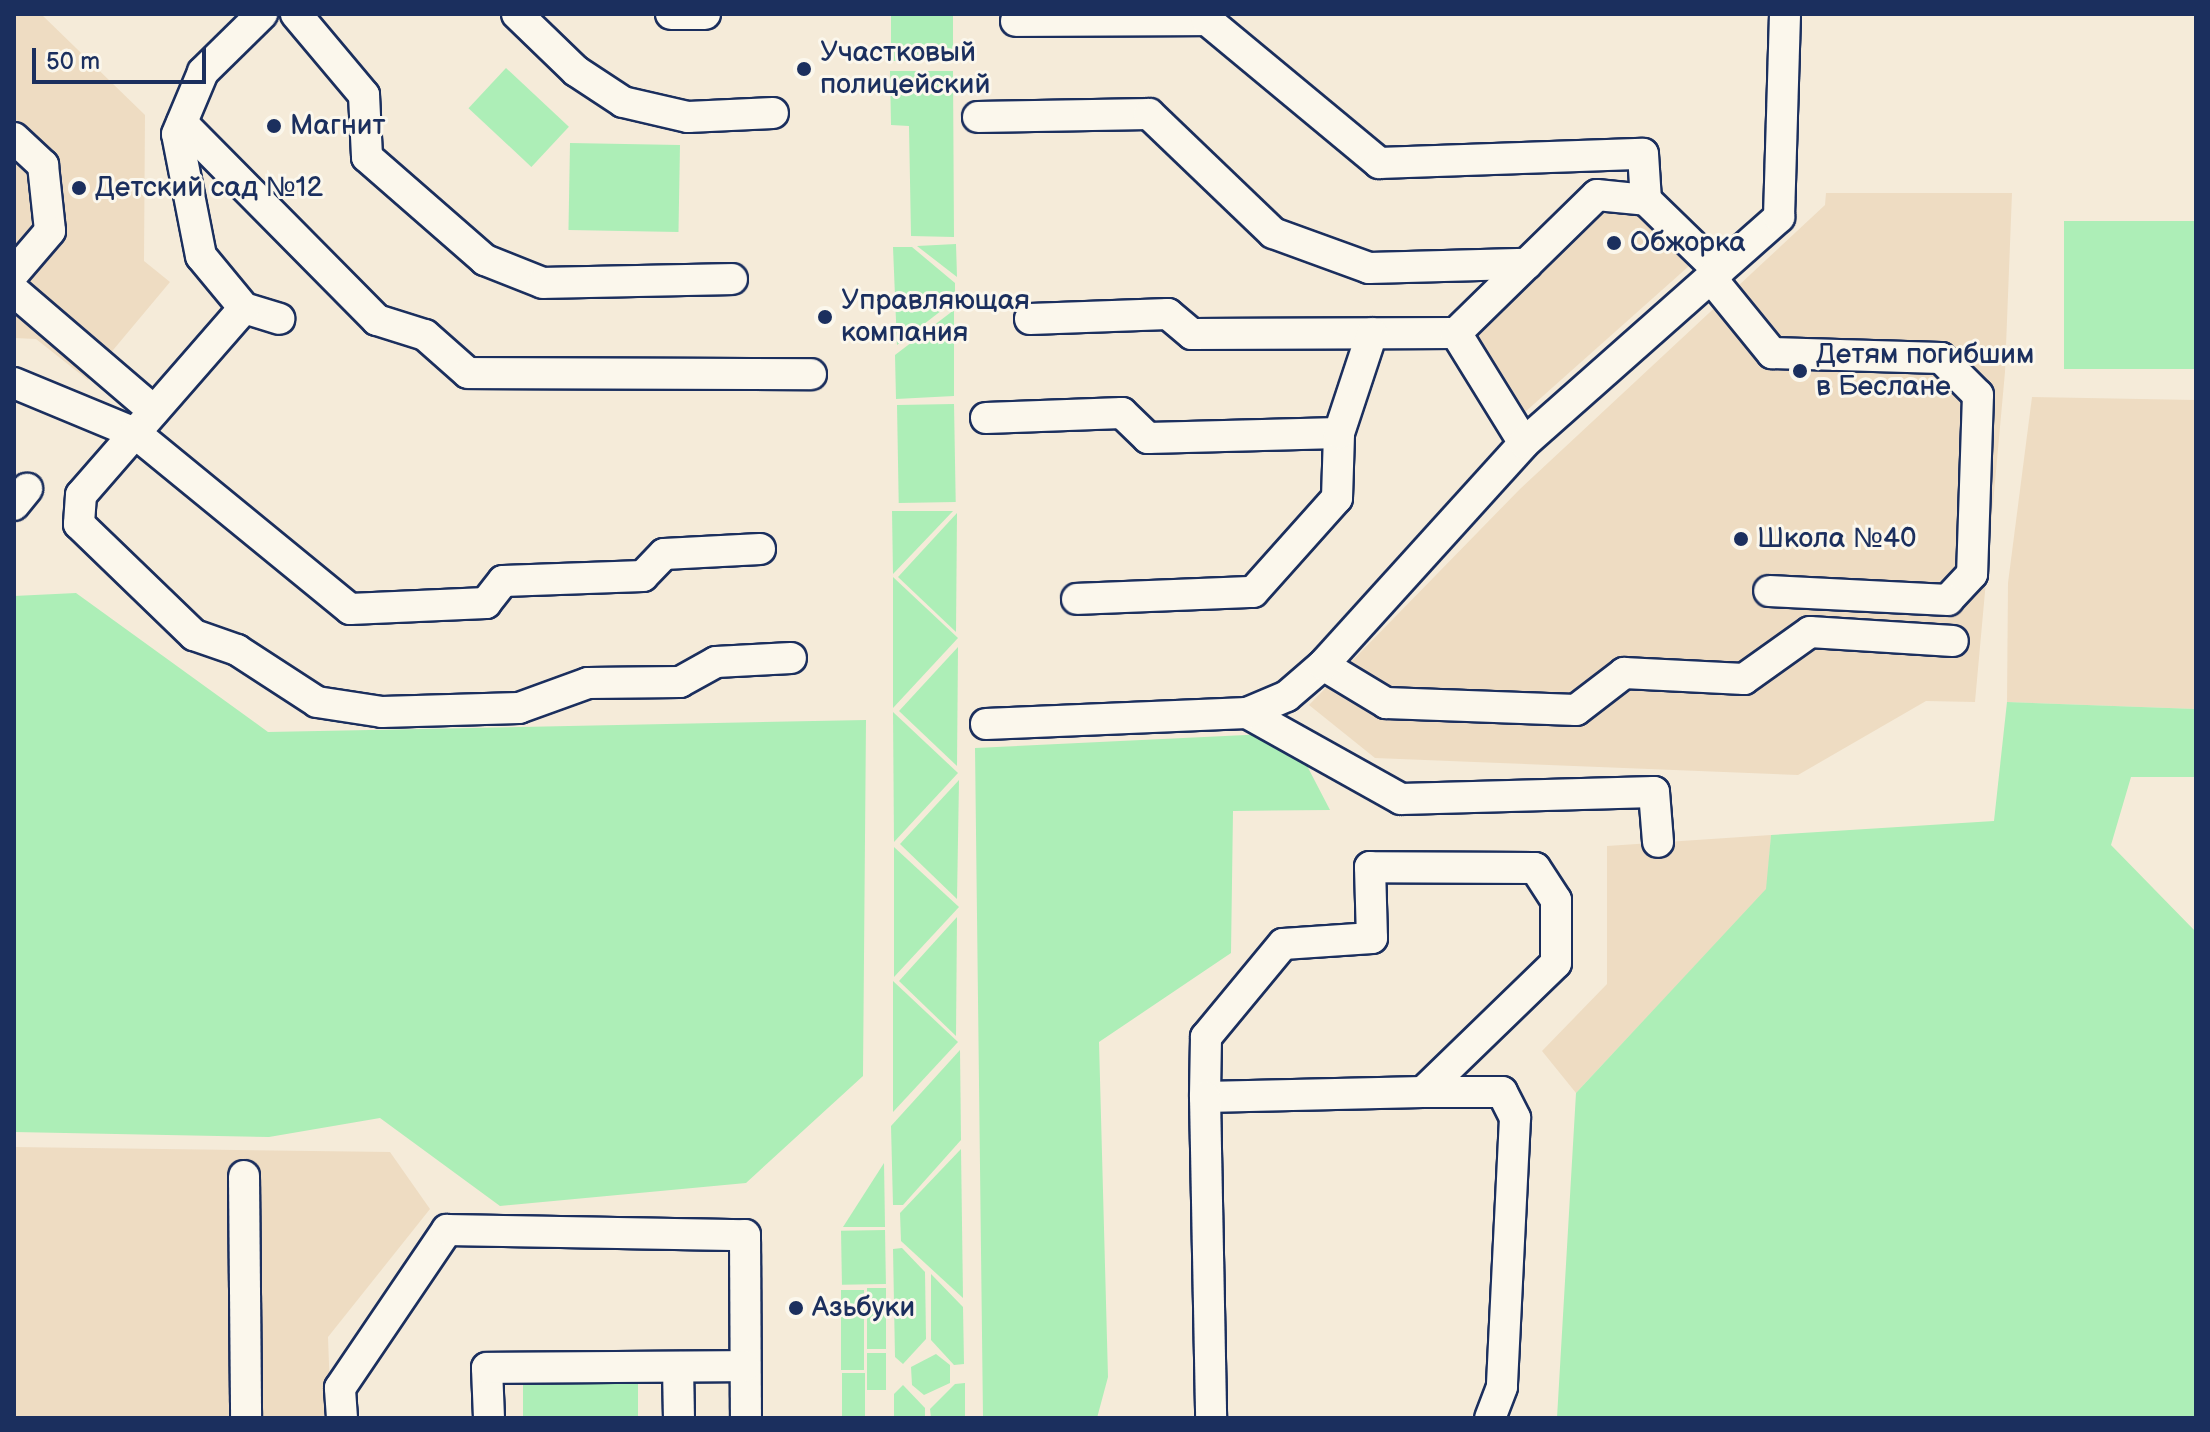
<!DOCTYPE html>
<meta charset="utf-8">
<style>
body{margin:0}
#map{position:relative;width:2210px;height:1432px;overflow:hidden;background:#f5ebd9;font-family:"Balsamiq Sans",sans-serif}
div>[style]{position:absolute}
.built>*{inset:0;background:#eedcc2}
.green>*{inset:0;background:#adeeb7;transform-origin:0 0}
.roads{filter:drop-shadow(2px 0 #1b2f5e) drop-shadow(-2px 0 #1b2f5e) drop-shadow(0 2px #1b2f5e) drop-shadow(0 -2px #1b2f5e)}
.minor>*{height:30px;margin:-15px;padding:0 15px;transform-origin:15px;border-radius:15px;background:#fbf7ec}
.dots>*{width:22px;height:22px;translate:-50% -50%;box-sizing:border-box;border:4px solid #fbf7ec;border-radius:50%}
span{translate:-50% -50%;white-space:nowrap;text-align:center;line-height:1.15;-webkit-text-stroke:6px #fbf7ec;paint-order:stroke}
.poi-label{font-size:28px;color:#1b2f5e}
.left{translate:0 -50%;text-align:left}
.frame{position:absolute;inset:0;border:16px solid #1b2f5e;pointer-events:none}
.scale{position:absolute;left:32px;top:48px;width:174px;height:36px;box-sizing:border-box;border:4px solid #1b2f5e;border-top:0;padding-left:10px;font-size:24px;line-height:28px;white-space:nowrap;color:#1b2f5e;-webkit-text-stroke:6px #fbf7ec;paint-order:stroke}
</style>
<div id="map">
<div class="built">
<i style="clip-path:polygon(14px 14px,41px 14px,145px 115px,144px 261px,170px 282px,88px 380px,36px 339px,14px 338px)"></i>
<i style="clip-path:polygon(1826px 193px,2012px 193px,2005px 372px,1975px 702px,1926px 701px,1798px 775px,1375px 758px,1309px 705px,1520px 489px,1825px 205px)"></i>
<i style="clip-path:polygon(1602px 202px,1645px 206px,1698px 258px,1525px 412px,1473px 336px)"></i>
<i style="clip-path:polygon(2032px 397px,2196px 400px,2196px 709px,2007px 702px,2008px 583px)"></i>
<i style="clip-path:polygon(1771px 835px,1767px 889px,1576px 1093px,1542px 1051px,1607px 984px,1607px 846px)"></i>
<i style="clip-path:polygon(14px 1147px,390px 1152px,430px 1209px,328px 1337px,331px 1418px,14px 1418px)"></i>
</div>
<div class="green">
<i style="left:891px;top:14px;width:62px;height:47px"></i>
<i style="left:506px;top:68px;width:86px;height:55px;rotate:43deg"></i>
<i style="clip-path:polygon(890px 71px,953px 71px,954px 237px,911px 236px,909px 126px,891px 125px)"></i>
<i style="left:570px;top:143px;width:110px;height:87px;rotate:1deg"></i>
<i style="left:2064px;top:221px;width:132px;height:148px"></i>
<i style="clip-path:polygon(956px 244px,957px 277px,917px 246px)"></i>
<i style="clip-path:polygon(893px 247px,912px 247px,955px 283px,955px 300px,897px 345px)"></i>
<i style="clip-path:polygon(954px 310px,954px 396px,896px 399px,895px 355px)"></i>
<i style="left:954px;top:404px;width:98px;height:57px;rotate:89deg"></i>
<i style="clip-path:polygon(892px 511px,953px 511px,893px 574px)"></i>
<i style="clip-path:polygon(957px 513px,956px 632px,898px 577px)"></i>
<i style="clip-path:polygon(893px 577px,958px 638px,893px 708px)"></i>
<i style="clip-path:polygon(76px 593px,268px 732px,866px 720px,863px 1076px,746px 1183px,500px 1206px,380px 1118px,269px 1137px,14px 1132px,14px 596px)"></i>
<i style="clip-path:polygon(958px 647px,957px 766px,899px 711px)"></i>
<i style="clip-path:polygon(2007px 702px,2196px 709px,2196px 777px,2131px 777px,2111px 845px,2196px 932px,2196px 1418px,1557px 1418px,1576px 1093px,1766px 889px,1771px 835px,1994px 821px)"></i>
<i style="clip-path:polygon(893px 712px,958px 773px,894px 842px)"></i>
<i style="clip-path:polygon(1290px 733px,1330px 810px,1233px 811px,1231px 953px,1099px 1042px,1108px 1377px,1097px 1418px,983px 1418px,975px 748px)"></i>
<i style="clip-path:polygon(959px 780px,957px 899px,900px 844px)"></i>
<i style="clip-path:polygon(894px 847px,959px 907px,894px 977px)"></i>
<i style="clip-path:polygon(957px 917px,956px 1036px,899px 981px)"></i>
<i style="clip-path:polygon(893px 981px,958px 1042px,893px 1112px)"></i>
<i style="clip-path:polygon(960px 1050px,961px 1140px,903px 1205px,893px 1205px,891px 1126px)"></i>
<i style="clip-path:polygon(961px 1149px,963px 1298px,901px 1241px,900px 1213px)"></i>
<i style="clip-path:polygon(884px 1163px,885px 1227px,843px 1227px)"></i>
<i style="left:885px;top:1230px;width:54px;height:44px;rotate:89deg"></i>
<i style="clip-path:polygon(902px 1248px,925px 1272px,926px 1339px,903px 1364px,895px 1357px,893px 1249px)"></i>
<i style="clip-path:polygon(931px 1274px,963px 1307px,964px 1364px,954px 1365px,931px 1340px)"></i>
<i style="left:867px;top:1288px;width:19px;height:61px"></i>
<i style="left:841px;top:1290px;width:23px;height:80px"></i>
<i style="left:867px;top:1353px;width:19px;height:37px"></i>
<i style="clip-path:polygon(936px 1354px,950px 1365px,950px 1383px,924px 1395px,912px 1385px,911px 1367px)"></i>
<i style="left:865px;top:1373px;width:45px;height:23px;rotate:90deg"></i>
<i style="left:638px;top:1380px;width:38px;height:115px;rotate:90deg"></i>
<i style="clip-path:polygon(965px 1383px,965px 1418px,931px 1418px,930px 1409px,955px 1384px)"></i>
<i style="clip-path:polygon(903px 1385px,925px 1408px,925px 1418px,894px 1418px,894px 1394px)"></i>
</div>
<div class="roads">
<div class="minor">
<i style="left:296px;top:14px;width:106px;rotate:50deg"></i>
<i style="left:364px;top:95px;width:62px;rotate:87.2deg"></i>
<i style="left:367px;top:157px;width:157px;rotate:41.1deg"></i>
<i style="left:485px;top:260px;width:62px;rotate:21.6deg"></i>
<i style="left:543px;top:283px;width:189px;rotate:-1.2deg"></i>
<i style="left:517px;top:14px;width:82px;rotate:44deg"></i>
<i style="left:576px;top:71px;width:56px;rotate:33.4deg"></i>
<i style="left:623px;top:102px;width:67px;rotate:13deg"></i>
<i style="left:688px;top:117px;width:85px;rotate:-2.7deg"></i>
<i style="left:671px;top:14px;width:34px"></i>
<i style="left:1016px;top:21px;width:191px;rotate:-0.3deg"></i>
<i style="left:1207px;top:20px;width:224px;rotate:39.7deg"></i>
<i style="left:1379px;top:163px;width:264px;rotate:-2deg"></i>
<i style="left:1643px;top:154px;width:46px;rotate:86.3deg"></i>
<i style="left:1646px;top:200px;width:102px;rotate:44.2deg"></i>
<i style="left:978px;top:117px;width:171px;rotate:-1deg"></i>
<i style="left:1149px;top:114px;width:172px;rotate:43.8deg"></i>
<i style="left:1273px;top:233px;width:102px;rotate:20deg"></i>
<i style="left:1369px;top:268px;width:158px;rotate:-1.5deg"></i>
<i style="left:182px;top:123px;width:277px;rotate:45.3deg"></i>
<i style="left:377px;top:320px;width:50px;rotate:17.4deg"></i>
<i style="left:425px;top:335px;width:57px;rotate:41.5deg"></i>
<i style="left:468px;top:373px;width:343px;rotate:0.2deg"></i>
<i style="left:14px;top:138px;width:40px;rotate:43deg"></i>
<i style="left:43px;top:165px;width:66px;rotate:83.9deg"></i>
<i style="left:50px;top:231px;width:55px;rotate:130.6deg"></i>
<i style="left:1711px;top:278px;width:97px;rotate:50.9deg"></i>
<i style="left:1772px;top:353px;width:169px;rotate:1.7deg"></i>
<i style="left:1941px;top:358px;width:52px;rotate:45deg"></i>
<i style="left:1978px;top:395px;width:179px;rotate:91.9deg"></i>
<i style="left:1972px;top:574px;width:35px;rotate:133deg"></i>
<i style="left:1948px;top:600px;width:179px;rotate:-177.1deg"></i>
<i style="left:14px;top:291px;width:184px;rotate:40.6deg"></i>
<i style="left:244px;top:308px;width:37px;rotate:17deg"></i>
<i style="left:1030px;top:319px;width:138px;rotate:-2.1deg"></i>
<i style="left:1168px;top:314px;width:31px;rotate:40deg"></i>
<i style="left:1192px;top:334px;width:264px;rotate:-0.2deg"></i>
<i style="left:1456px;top:333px;width:129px;rotate:58.3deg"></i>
<i style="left:1456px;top:333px;width:197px;rotate:-44.4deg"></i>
<i style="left:1597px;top:195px;width:49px;rotate:5.8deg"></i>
<i style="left:14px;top:383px;width:131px;rotate:22.5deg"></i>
<i style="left:135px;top:433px;width:166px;rotate:-48.9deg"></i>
<i style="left:244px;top:308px;width:67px;rotate:-129.6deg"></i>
<i style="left:201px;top:256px;width:124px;rotate:-101.1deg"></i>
<i style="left:177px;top:134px;width:67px;rotate:-67.2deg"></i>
<i style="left:203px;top:72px;width:83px;rotate:-44.5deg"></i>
<i style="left:986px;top:418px;width:136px;rotate:-2.1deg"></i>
<i style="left:1122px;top:413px;width:36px;rotate:44deg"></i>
<i style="left:1148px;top:438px;width:191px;rotate:-1.5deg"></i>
<i style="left:14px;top:505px;width:21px;rotate:-51deg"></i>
<i style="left:760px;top:549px;width:96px;rotate:177deg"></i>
<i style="left:664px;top:554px;width:30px;rotate:134deg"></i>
<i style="left:643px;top:576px;width:140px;rotate:178deg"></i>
<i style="left:503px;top:581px;width:28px;rotate:128deg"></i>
<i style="left:486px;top:603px;width:136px;rotate:177.5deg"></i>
<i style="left:350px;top:609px;width:278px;rotate:-140.7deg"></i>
<i style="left:135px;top:433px;width:82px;rotate:131.1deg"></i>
<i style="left:81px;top:495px;width:29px;rotate:94deg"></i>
<i style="left:79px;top:524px;width:160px;rotate:44deg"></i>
<i style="left:194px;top:635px;width:46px;rotate:19.2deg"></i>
<i style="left:237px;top:650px;width:95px;rotate:33deg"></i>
<i style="left:317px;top:702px;width:66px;rotate:8.7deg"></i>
<i style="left:382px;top:712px;width:137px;rotate:-1.7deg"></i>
<i style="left:519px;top:708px;width:73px;rotate:-19.9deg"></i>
<i style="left:588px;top:683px;width:92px;rotate:-0.6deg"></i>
<i style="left:680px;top:682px;width:41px;rotate:-29.1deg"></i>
<i style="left:716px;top:662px;width:75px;rotate:-3.1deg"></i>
<i style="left:1077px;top:599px;width:176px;rotate:-2.3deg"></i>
<i style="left:1253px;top:592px;width:126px;rotate:-48.2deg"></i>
<i style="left:1337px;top:498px;width:65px;rotate:-88.2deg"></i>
<i style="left:1339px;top:433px;width:105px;rotate:-71.7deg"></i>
<i style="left:1323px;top:665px;width:74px;rotate:31.1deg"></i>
<i style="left:1386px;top:703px;width:190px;rotate:2.1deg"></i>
<i style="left:1576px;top:710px;width:61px;rotate:-37.6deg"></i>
<i style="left:1624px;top:673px;width:120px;rotate:2.9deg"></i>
<i style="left:1744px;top:679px;width:81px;rotate:-35.5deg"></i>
<i style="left:1810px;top:632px;width:143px;rotate:3.6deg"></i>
<i style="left:1247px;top:713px;width:176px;rotate:29.2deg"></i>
<i style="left:1401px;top:799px;width:253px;rotate:-1.6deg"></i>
<i style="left:1654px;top:792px;width:50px;rotate:85.4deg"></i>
<i style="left:986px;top:724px;width:261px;rotate:-2.4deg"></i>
<i style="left:1247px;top:713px;width:43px;rotate:-23deg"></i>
<i style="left:1287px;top:696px;width:48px;rotate:-40.7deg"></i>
<i style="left:1323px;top:665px;width:299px;rotate:-47.8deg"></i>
<i style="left:1524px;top:443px;width:341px;rotate:-41.5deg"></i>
<i style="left:1779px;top:217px;width:203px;rotate:-88.3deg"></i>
<i style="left:1423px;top:1092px;width:79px"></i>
<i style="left:1502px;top:1092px;width:29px;rotate:63deg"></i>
<i style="left:1515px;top:1118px;width:269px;rotate:92.8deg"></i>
<i style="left:1502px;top:1387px;width:33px;rotate:111deg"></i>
<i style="left:1205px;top:1097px;width:218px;rotate:-1.3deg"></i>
<i style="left:1423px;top:1092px;width:185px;rotate:-44.1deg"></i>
<i style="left:1556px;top:963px;width:63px;rotate:-90deg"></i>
<i style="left:1556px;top:900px;width:38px;rotate:-123deg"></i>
<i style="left:1535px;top:868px;width:165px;rotate:-179.7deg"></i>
<i style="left:1370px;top:867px;width:71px;rotate:88.4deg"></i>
<i style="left:1372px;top:938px;width:89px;rotate:176.1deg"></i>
<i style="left:1283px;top:944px;width:121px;rotate:129.6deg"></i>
<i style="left:1206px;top:1037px;width:60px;rotate:91deg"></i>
<i style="left:1205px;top:1097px;width:321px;rotate:88.9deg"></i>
<i style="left:244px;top:1176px;width:242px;rotate:89.5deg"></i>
<i style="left:678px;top:1367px;width:51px;rotate:88.9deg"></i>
<i style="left:342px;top:1418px;width:30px;rotate:-94deg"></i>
<i style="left:340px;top:1388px;width:191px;rotate:-55.9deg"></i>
<i style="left:447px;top:1230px;width:298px;rotate:1deg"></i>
<i style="left:745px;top:1235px;width:183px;rotate:89.7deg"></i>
<i style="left:489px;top:1418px;width:50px;rotate:-92.3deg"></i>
<i style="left:487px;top:1368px;width:257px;rotate:-0.4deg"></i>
</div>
</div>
<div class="dots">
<i style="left:804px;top:69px;background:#1b2f5e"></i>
<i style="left:274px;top:126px;background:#1b2f5e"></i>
<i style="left:79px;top:188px;background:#1b2f5e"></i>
<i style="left:1614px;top:243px;background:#1b2f5e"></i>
<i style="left:825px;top:317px;background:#1b2f5e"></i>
<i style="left:1800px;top:371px;background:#1b2f5e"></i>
<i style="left:1741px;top:539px;background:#1b2f5e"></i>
<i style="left:796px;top:1308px;background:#1b2f5e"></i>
</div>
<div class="poi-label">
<span class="left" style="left:820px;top:69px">Участковый<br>полицейский</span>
<span class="left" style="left:290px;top:126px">Магнит</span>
<span class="left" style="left:95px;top:188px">Детский сад №12</span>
<span class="left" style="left:1630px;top:243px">Обжорка</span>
<span class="left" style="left:841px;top:317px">Управляющая<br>компания</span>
<span class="left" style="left:1816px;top:371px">Детям погибшим<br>в Беслане</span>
<span class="left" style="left:1757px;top:539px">Школа №40</span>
<span class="left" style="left:812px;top:1308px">Азьбуки</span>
</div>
<div class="frame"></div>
<div class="scale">50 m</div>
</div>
